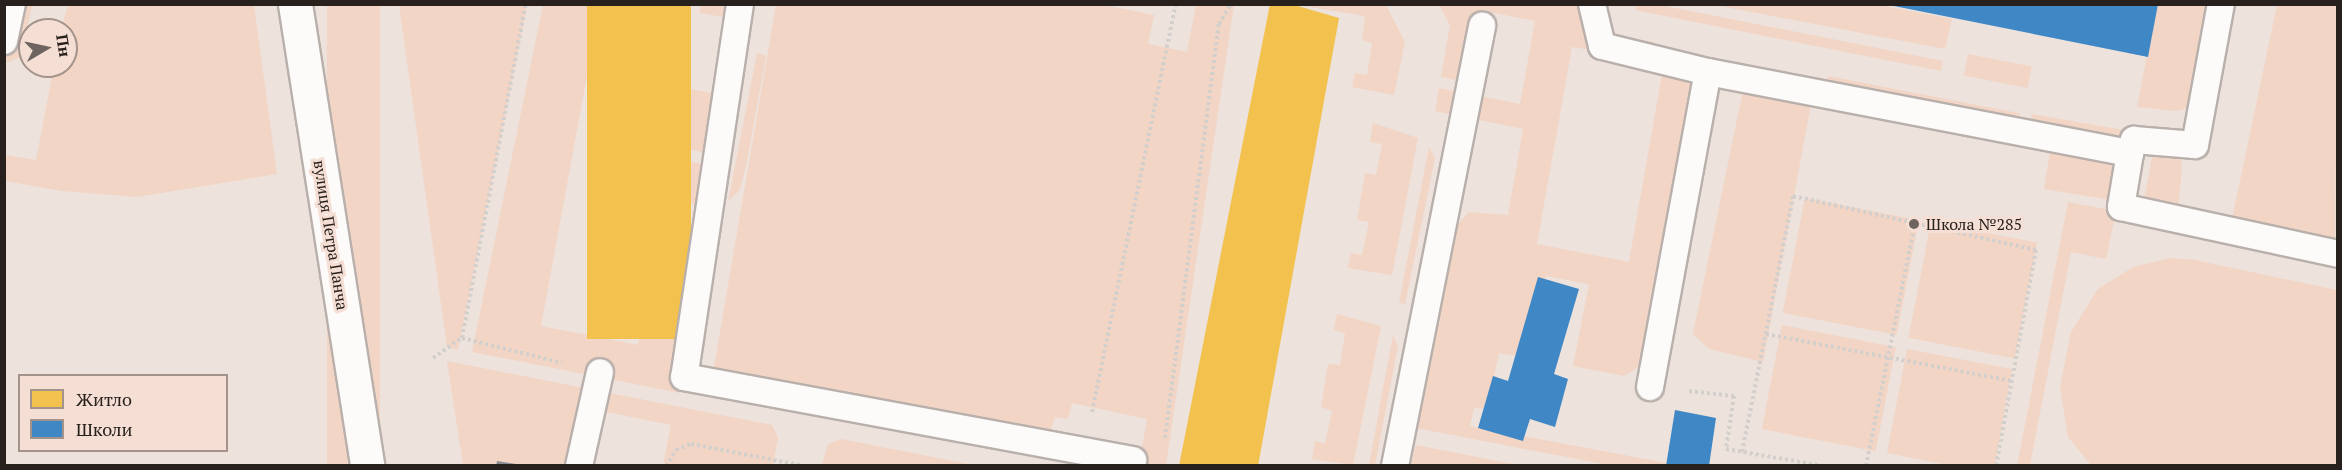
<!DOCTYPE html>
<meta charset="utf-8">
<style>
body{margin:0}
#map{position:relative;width:2342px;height:470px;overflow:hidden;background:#ede2dc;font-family:"PT Serif",serif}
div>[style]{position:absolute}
.green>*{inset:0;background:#f2d5c5;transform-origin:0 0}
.homes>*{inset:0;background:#f2c14e;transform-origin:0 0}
.schools>*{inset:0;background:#3f88c5}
.industry>*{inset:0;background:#8d8d92}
.path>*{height:4px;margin-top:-2px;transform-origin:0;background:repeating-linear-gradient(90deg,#d3cfcd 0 3px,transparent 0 6px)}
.roads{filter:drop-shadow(2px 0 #b9b0ac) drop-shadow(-2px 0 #b9b0ac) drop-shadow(0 2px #b9b0ac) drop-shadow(0 -2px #b9b0ac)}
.lane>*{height:26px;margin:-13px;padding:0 13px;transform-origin:13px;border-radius:13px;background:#fcfbfa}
.street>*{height:33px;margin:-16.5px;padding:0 16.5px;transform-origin:16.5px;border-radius:16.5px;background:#fcfbfa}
.dots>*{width:16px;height:16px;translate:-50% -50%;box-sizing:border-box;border:3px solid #f5dfd4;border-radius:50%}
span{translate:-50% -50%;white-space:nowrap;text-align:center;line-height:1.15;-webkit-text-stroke:6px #f5dfd4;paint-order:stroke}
.poi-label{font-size:16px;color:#28201c}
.left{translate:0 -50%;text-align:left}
.street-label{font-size:16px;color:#28201c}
.frame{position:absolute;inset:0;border:6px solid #28201c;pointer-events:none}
.legend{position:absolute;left:18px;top:374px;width:210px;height:78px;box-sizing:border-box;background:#f5dfd4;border:2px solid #a3938a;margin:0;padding:8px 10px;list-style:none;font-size:18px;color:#28201c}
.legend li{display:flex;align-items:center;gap:12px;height:30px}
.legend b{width:30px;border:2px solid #a3938a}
.north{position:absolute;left:18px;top:18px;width:60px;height:60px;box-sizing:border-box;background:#f5dfd4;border:2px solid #a3938a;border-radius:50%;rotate:81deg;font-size:16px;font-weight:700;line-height:24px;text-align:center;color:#28201c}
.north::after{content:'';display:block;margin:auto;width:21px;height:27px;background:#6d645f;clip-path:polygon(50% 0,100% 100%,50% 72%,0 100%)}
</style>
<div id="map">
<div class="green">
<i style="clip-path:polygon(4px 5px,32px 5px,22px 56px,9px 62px,5px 62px)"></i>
<i style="clip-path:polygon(68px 5px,254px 5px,277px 174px,137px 197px,62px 191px,5px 181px,5px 155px,36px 160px,54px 66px,66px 66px,66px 30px,61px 30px)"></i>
<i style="left:327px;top:5px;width:53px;height:465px"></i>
<i style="clip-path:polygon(399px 5px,527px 5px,458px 350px,447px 347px)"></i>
<i style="clip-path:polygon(543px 5px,600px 5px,541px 326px,638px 345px,653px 274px,702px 283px,680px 393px,472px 352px)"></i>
<i style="clip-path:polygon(701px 5px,755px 5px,753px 18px,743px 20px,699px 13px)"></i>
<i style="clip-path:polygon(776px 5px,1104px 5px,1154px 15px,1148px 44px,1187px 52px,1196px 5px,1234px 5px,1166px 465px,1139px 465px,1147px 419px,1072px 403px,1068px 419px,1055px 417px,1049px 435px,713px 373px)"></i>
<i style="clip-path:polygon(1298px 5px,1386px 5px,1405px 42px,1394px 95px,1352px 87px,1355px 73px,1367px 75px,1372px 43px,1362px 40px,1365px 16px)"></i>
<i style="clip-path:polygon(1439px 5px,1579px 5px,1594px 32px,1654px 42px,1652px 59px,1572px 47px,1537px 244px,1629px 262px,1667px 46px,1704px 90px,1645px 363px,1624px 376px,1573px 366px,1589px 284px,1546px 276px,1530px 358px,1499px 353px,1487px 409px,1474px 408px,1470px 426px,1677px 465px,1608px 465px,1416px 428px,1455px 227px,1469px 212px,1508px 215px,1523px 129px,1435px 111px,1439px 88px,1520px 104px,1535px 21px,1480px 10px,1467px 82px,1441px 77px,1450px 25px)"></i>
<i style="clip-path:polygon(1636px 5px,1660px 5px,1943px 61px,1941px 71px,1635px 10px)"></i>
<i style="clip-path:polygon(1715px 5px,1879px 5px,1952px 19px,1945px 49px)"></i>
<i style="clip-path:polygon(2157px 5px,2219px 5px,2196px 98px,2185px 109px,2176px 111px,2137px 107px)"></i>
<i style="clip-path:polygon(2277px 5px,2337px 5px,2335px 262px,2139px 226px,2156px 137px,2179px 149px,2182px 166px,2178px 210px,2317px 237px,2232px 219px)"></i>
<i style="clip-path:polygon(757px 53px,766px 56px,746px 166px,740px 189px,728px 202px)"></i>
<i style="left:1968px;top:54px;width:65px;height:22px;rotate:11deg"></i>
<i style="left:1828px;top:76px;width:195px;height:19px;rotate:11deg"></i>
<i style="clip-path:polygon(713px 84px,721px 85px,724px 156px,676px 147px,686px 88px,711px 93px)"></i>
<i style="clip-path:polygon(1743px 90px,1811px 104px,1763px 362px,1709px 349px,1693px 334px)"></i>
<i style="clip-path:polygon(2032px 114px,2129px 131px,2117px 201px,2044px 189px,2052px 140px,2028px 136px)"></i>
<i style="clip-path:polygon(1373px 123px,1418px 138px,1392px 275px,1348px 268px,1351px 253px,1362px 255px,1369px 222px,1357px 220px,1365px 173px,1376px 175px,1382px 144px,1370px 142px)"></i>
<i style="clip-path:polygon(1429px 147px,1435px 158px,1405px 304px,1399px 303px)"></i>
<i style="clip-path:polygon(673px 158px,722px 168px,699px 205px,667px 198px)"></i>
<i style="left:1805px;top:198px;width:116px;height:117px;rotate:11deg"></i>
<i style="clip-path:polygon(2068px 202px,2116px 211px,2106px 259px,2071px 252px,2030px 465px,2017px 466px)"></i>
<i style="left:1931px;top:222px;width:108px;height:118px;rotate:11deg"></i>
<i style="clip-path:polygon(2170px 258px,2195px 260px,2337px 290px,2337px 465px,2091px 465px,2068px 437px,2060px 387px,2071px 332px,2098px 289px,2133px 267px)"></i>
<i style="clip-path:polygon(1337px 314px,1381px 326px,1353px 465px,1312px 459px,1315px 441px,1325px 444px,1332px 411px,1321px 407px,1328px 364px,1340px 365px,1345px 333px,1334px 330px)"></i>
<i style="left:1782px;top:325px;width:116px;height:106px;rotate:11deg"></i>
<i style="clip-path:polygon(1393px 335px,1398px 346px,1375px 465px,1369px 465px)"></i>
<i style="clip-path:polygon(1907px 349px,2012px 369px,1995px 465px,1947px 465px,1887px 453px)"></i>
<i style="clip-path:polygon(447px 361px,772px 425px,778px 437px,773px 465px,663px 465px,671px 425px,582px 407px,574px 465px,463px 465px)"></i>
<i style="clip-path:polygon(841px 439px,968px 464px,968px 465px,822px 465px,828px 444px)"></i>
<i style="clip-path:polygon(1416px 445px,1518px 465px,1411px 465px)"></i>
</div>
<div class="homes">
<i style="left:587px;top:4px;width:104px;height:335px"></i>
<i style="clip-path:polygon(1270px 4px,1291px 4px,1339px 18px,1258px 466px,1179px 466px)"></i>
</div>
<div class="schools">
<i style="clip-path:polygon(1884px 4px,2158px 4px,2148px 57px)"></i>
<i style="clip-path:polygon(1538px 277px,1579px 289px,1554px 374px,1568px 379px,1555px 427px,1530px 419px,1523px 441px,1478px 428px,1493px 376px,1508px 381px)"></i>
<i style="clip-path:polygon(1675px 410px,1716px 418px,1709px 466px,1666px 466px)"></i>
</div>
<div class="industry">
<i style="clip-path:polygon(497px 461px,516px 464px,516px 466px,496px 466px)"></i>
</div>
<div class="path">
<i style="left:1766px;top:334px;width:250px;rotate:10.8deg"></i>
<i style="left:462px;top:338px;width:103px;rotate:14deg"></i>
<i style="left:433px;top:358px;width:35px;rotate:-35deg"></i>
<i style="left:462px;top:338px;width:340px;rotate:-79.2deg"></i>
<i style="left:1689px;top:391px;width:45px;rotate:6.3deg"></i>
<i style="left:1734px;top:396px;width:54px;rotate:98.6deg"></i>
<i style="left:1726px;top:449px;width:98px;rotate:9.9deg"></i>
<i style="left:1092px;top:412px;width:417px;rotate:-78.4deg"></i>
<i style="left:1165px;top:438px;width:418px;rotate:-82.6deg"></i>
<i style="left:1219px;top:24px;width:23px;rotate:-59deg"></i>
<i style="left:1742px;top:452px;width:261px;rotate:-78.7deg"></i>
<i style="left:1793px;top:196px;width:249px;rotate:12.5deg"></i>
<i style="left:2036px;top:250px;width:220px;rotate:100.5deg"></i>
<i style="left:666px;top:466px;width:19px;rotate:-58deg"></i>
<i style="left:676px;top:450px;width:16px;rotate:-22deg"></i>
<i style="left:691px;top:444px;width:116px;rotate:10.9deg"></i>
<i style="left:1866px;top:466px;width:248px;rotate:-78.6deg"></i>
</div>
<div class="roads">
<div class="lane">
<i style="left:740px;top:4px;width:377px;rotate:98.5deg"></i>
<i style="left:684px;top:377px;width:457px;rotate:10.5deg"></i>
<i style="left:1592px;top:4px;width:43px;rotate:76.6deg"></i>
<i style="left:1602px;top:46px;width:109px;rotate:13.8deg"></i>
<i style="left:4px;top:41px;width:38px;rotate:-78deg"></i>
<i style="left:2130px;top:153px;width:55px;rotate:99.5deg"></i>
<i style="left:2121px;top:207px;width:222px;rotate:12.2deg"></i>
<i style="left:1650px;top:387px;width:320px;rotate:-79.6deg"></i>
<i style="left:1708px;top:72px;width:430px;rotate:10.9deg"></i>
<i style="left:2130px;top:153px;width:14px;rotate:-73deg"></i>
<i style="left:2134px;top:140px;width:61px;rotate:4.7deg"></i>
<i style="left:2195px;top:145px;width:143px;rotate:-79.6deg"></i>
<i style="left:579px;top:466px;width:96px;rotate:-77.4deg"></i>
<i style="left:1395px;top:466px;width:449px;rotate:-78.8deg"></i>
</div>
<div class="street">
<i style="left:295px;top:4px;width:468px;rotate:81.1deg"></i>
</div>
</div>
<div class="dots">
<i style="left:1914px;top:224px;background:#6d645f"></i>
</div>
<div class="poi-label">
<span class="left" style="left:1926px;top:224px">Школа №285</span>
</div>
<div class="street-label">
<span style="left:331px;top:235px;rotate:81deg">вулиця Петра Панча</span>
</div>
<div class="frame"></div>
<ul class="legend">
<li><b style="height:16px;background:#f2c14e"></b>Житло</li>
<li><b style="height:16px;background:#3f88c5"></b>Школи</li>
</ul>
<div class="north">Пн</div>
</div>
